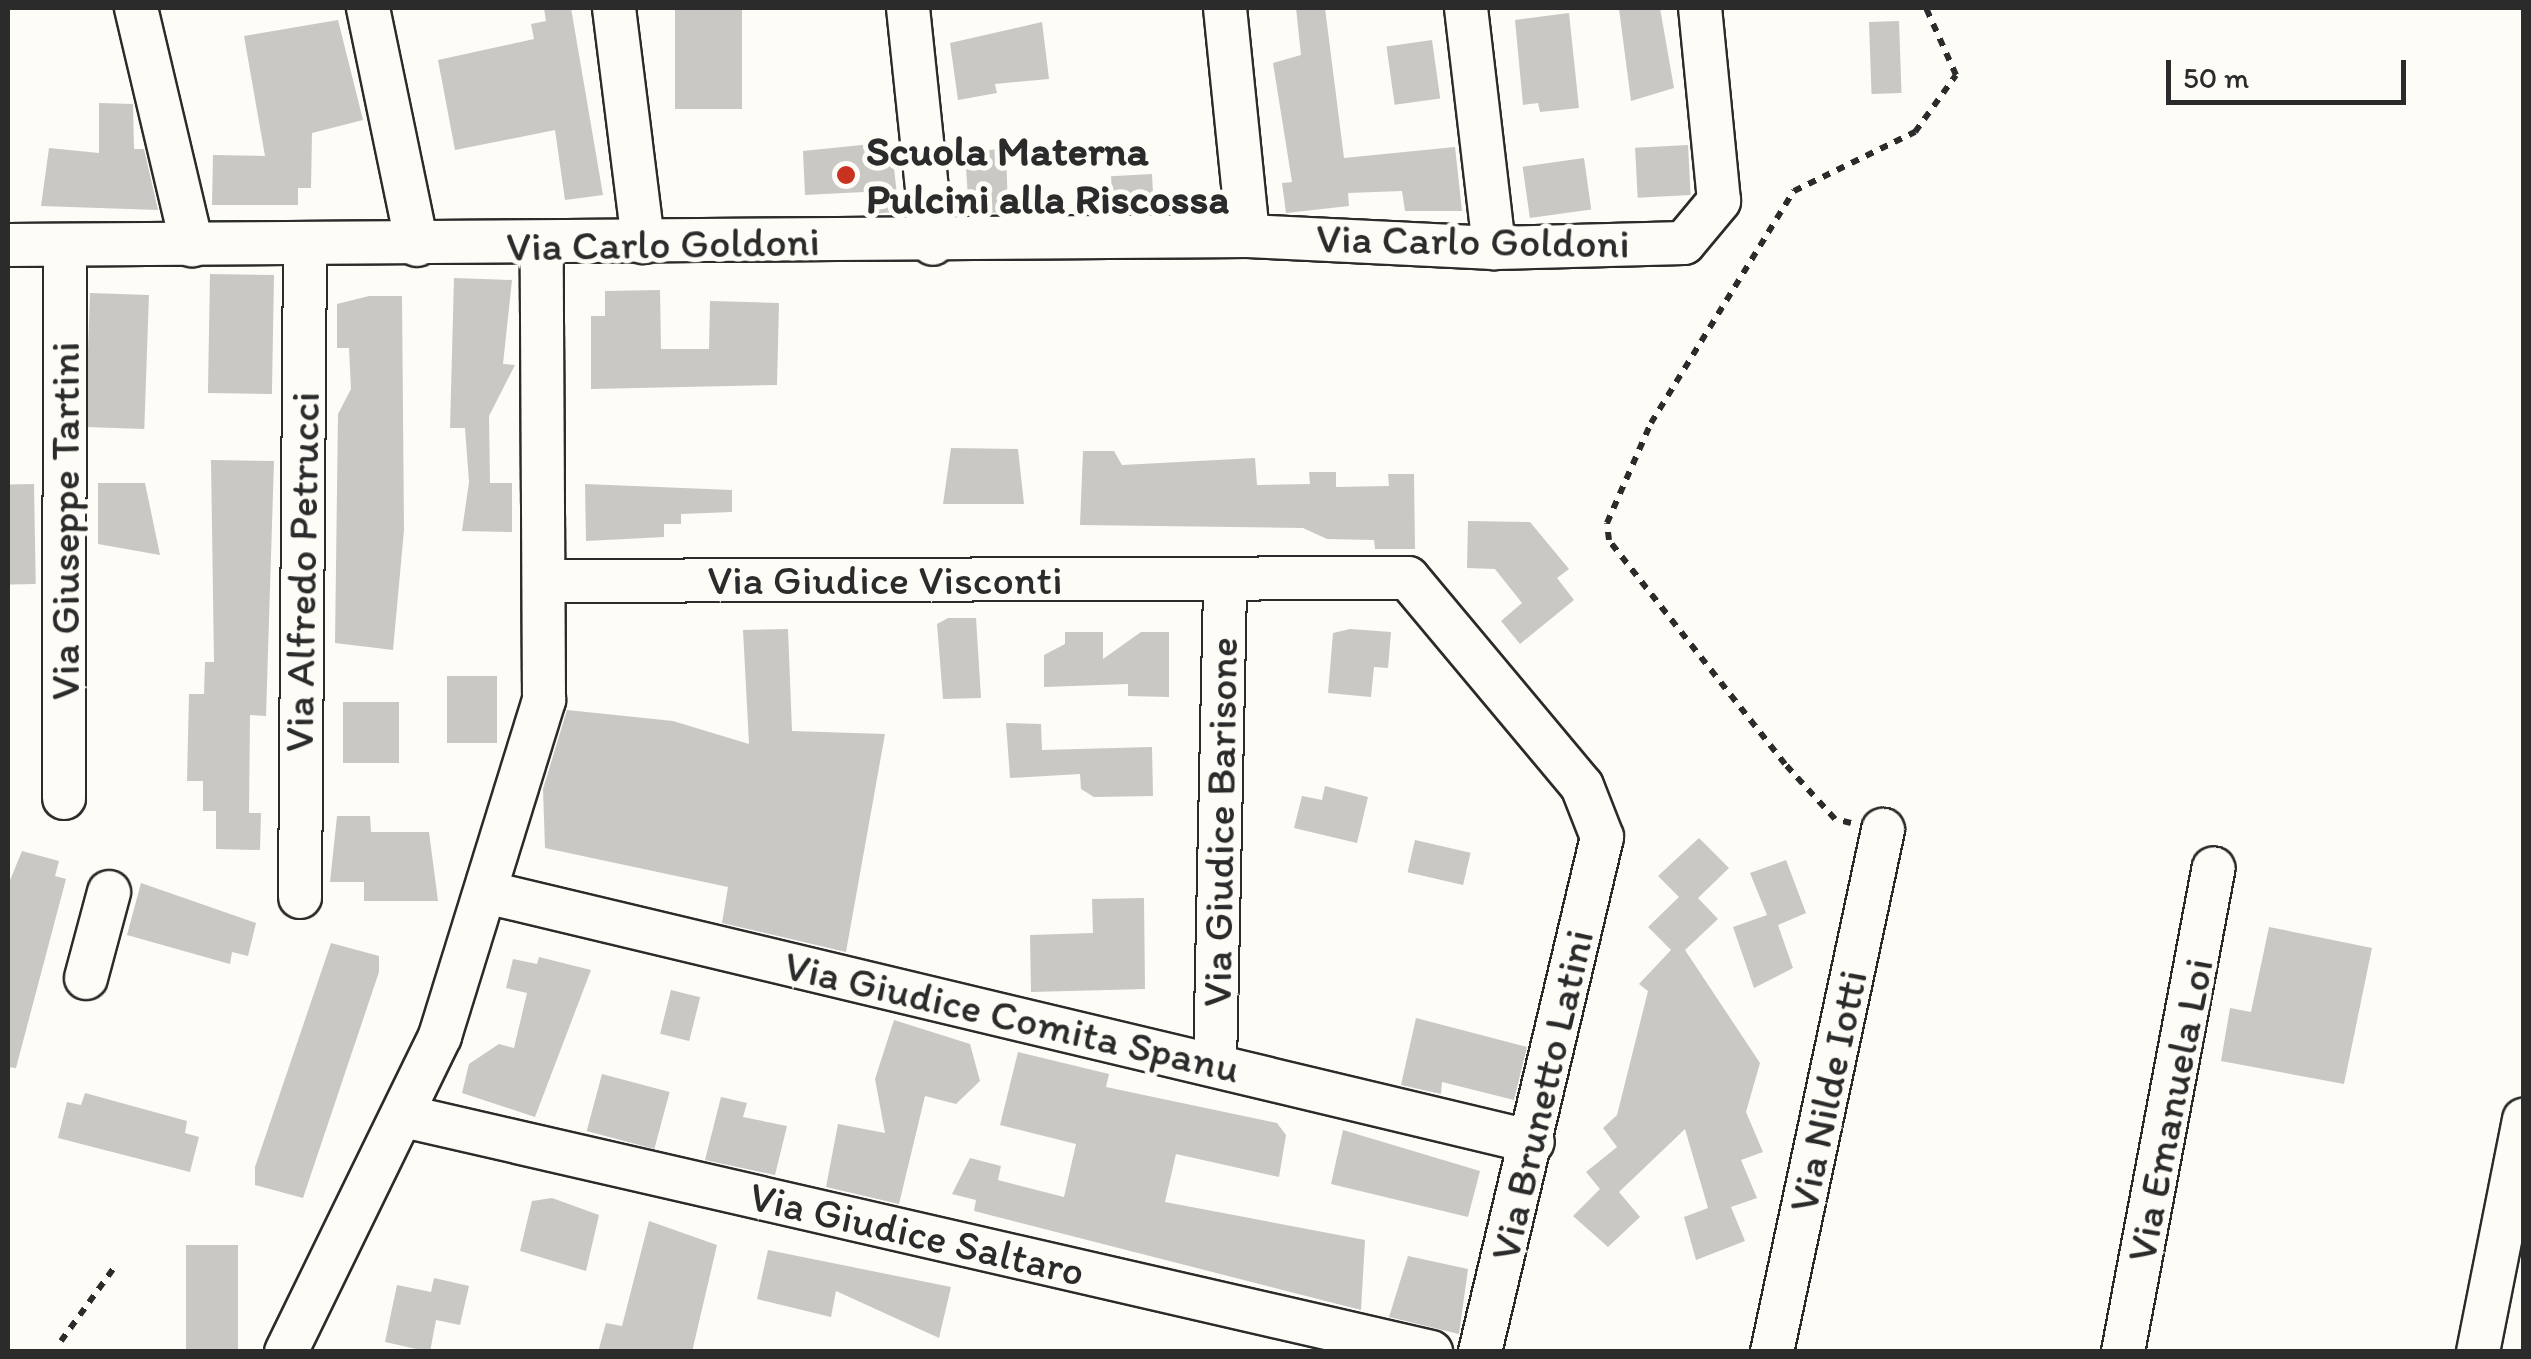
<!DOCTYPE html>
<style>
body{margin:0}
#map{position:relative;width:2531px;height:1359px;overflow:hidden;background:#fdfcf7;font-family:Itim,sans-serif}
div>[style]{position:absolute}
.building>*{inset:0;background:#c9c8c4;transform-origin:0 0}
.path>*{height:6px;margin-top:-3px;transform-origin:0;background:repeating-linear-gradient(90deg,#2b2b2b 0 8px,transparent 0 16px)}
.roads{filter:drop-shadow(2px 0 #2b2b2b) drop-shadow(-2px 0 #2b2b2b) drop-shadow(0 2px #2b2b2b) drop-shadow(0 -2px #2b2b2b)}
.minor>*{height:42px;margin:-21px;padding:0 21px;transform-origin:21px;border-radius:21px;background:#fdfcf7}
.dots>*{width:28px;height:28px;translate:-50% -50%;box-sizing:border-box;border:5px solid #fdfcf7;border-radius:50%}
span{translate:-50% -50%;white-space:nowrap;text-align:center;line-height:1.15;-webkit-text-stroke:10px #fdfcf7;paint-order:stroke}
.poi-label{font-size:42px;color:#2b2b2b;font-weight:700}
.left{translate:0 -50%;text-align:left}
.street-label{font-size:42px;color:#2b2b2b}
.frame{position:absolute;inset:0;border:10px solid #2b2b2b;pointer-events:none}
.scale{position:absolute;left:2166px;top:60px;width:240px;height:45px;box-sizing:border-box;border:5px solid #2b2b2b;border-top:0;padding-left:12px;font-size:30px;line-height:35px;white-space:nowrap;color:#2b2b2b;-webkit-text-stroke:8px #fdfcf7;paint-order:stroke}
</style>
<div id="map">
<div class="building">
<i style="clip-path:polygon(544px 8px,571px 8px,603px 195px,565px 200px,555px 130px,455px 150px,438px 60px,534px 39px,531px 24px,546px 21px)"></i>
<i style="left:675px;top:8px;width:67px;height:101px"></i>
<i style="clip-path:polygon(1296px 8px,1325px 8px,1344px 158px,1455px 147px,1462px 211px,1405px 211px,1402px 191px,1348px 193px,1349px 206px,1286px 213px,1282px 183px,1292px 182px,1273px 63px,1301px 55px)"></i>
<i style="clip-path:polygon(1660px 8px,1674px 88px,1631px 101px,1619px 9px)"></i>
<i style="clip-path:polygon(1569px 13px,1579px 108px,1540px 112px,1538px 103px,1523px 105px,1515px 20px)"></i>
<i style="clip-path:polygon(338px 20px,363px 120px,312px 133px,311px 188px,298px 188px,298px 205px,212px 205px,213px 155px,265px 156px,244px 36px)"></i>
<i style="left:1899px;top:21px;width:72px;height:30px;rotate:88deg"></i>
<i style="clip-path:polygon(1042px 22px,1049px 79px,995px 84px,997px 93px,958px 100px,950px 43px)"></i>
<i style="left:1432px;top:40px;width:59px;height:46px;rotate:82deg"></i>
<i style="clip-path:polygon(99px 103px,133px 104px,134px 149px,144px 149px,158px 210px,41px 206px,49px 148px,99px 153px)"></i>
<i style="clip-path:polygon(891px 142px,899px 212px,864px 214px,864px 192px,805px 195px,803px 151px)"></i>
<i style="left:1688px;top:145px;width:50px;height:53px;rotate:87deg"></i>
<i style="clip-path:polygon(1006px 148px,1008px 213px,969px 212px,965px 153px)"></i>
<i style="left:1584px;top:158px;width:52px;height:62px;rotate:82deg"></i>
<i style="left:1152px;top:174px;width:37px;height:41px;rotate:87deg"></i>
<i style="left:210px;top:274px;width:64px;height:119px;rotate:1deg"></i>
<i style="clip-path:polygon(454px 278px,512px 280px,503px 364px,515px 365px,489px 416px,490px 483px,512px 483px,512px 532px,462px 531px,469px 482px,465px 428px,450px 428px)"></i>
<i style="clip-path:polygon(660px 290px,661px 349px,709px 349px,710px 301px,779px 303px,777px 385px,591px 389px,591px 316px,605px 316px,605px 291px)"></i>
<i style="left:90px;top:293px;width:59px;height:134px;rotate:2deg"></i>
<i style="clip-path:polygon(369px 296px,402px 296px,404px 530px,393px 650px,335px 643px,338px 414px,351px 389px,349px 348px,337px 348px,337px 304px)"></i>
<i style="clip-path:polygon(951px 448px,1018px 449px,1024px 504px,943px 504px)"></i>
<i style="clip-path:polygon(1083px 451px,1114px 451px,1122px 465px,1255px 458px,1257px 485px,1310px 484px,1309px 472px,1336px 472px,1336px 487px,1389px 486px,1388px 474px,1414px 474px,1415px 549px,1375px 549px,1374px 540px,1327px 539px,1303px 528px,1080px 525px)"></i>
<i style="clip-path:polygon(211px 460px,274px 461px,266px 716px,250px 715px,249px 813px,261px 813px,260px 850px,216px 849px,216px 811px,203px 811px,203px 781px,187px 781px,189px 694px,204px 694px,205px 662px,214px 662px)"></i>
<i style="clip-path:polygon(98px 483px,145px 483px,160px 555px,98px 544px)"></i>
<i style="left:34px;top:484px;width:100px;height:26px;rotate:89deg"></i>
<i style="clip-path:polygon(585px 484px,732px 490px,732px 512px,681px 514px,681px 524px,664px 524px,664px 537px,586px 541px)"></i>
<i style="clip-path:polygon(1468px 521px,1530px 522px,1569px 569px,1557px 578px,1574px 600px,1520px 644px,1501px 621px,1522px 603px,1495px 569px,1467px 568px)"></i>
<i style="clip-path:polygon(948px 618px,976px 618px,981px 698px,943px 699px,937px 624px)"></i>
<i style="clip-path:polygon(788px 629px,792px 731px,885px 734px,846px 952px,722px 923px,728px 887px,545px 848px,543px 789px,567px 710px,673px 721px,749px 744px,743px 630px)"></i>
<i style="clip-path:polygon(1350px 629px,1391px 632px,1388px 668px,1374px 667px,1371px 697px,1328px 693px,1333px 633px)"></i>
<i style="clip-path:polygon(1065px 632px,1103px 632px,1103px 659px,1141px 632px,1169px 632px,1169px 697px,1128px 696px,1128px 684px,1044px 687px,1044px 655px,1065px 644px)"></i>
<i style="left:497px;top:676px;width:67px;height:50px;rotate:90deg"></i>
<i style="left:343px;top:702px;width:56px;height:61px"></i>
<i style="clip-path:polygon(1006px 723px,1041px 724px,1042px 750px,1152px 747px,1153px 796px,1094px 797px,1081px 789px,1080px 774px,1010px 778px)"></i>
<i style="clip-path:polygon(1325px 786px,1368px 797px,1357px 843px,1294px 828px,1302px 796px,1322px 800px)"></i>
<i style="clip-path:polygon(337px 816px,370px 816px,371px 832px,429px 832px,438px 901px,364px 901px,364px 882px,330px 882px)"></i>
<i style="clip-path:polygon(1699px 838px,1729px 868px,1698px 898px,1718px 919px,1685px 950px,1760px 1063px,1746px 1112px,1763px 1152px,1741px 1160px,1757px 1198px,1731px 1207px,1745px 1241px,1696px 1260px,1684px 1217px,1708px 1208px,1685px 1129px,1619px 1192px,1640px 1217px,1608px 1247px,1573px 1216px,1600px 1189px,1586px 1172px,1617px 1147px,1603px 1128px,1617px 1115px,1648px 991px,1639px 984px,1671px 950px,1648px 927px,1679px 897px,1658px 876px)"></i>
<i style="left:1415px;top:840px;width:57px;height:33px;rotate:13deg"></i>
<i style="clip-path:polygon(22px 851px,59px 861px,55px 876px,66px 879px,16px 1068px,8px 1067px,8px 885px)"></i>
<i style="clip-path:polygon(1786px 860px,1806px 913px,1778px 925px,1793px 968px,1754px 988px,1733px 927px,1767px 915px,1750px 873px)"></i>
<i style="clip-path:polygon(141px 883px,256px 923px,248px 956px,232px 952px,230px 964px,127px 935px)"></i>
<i style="clip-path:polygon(1144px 898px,1145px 989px,1031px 992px,1030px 935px,1093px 933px,1092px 899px)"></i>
<i style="clip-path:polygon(2269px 927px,2372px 948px,2344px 1084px,2221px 1061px,2230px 1008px,2251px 1012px)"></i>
<i style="clip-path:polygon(331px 943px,379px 956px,379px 972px,303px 1198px,255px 1185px,255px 1167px)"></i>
<i style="clip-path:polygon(539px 957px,591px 970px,535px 1117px,462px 1093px,469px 1064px,499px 1044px,514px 1048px,527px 993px,506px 988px,513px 959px,537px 964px)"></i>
<i style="left:671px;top:990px;width:30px;height:45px;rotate:14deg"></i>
<i style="clip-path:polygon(1416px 1018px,1527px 1047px,1514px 1100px,1442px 1082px,1441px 1094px,1401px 1085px)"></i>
<i style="clip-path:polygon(894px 1020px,970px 1044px,980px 1081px,956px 1104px,925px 1096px,899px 1204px,826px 1187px,838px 1124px,885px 1133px,875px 1079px)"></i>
<i style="clip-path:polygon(1018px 1052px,1109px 1074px,1106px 1087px,1277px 1123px,1286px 1135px,1279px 1177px,1176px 1154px,1165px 1202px,1365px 1240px,1361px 1310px,974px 1211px,976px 1200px,952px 1194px,970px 1158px,1001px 1166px,998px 1180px,1064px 1197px,1076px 1144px,1000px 1125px)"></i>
<i style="left:602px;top:1074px;width:70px;height:59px;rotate:15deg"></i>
<i style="clip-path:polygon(85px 1093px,187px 1121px,185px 1133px,199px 1137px,190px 1172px,58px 1138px,67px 1102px,81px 1105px)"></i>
<i style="clip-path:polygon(721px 1097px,747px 1103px,743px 1117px,787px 1126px,775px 1175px,705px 1160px)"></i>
<i style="clip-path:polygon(1343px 1130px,1480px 1171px,1468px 1217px,1331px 1184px)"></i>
<i style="clip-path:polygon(552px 1198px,599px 1215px,586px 1271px,520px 1251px,532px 1201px)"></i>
<i style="clip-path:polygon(649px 1221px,717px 1245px,692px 1352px,598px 1352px,606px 1323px,622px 1326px)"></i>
<i style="left:186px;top:1245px;width:52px;height:107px"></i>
<i style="clip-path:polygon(768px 1250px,951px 1287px,939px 1338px,836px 1291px,831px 1317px,757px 1299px)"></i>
<i style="clip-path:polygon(1408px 1256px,1468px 1269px,1459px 1334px,1389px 1317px)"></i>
<i style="clip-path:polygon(434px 1278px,469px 1286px,460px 1325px,436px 1320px,430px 1352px,385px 1342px,397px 1285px,431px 1292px)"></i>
</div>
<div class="path">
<i style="left:1851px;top:823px;width:16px;rotate:-166deg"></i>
<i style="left:1835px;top:819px;width:74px;rotate:-132.3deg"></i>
<i style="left:1785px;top:764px;width:285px;rotate:-128.2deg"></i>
<i style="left:1609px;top:540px;width:17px;rotate:-97deg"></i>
<i style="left:1607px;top:523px;width:109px;rotate:-66.3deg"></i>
<i style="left:1651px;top:423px;width:273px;rotate:-58.4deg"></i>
<i style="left:1794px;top:191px;width:135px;rotate:-26deg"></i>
<i style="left:1915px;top:132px;width:70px;rotate:-54.3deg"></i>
<i style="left:1956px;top:75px;width:73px;rotate:-114.1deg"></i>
<i style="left:61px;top:1341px;width:94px;rotate:-54.1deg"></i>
</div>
<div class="roads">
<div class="minor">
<i style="left:136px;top:8px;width:244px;rotate:76.7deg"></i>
<i style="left:368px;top:8px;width:242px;rotate:78.3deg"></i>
<i style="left:614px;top:8px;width:236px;rotate:82.9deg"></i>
<i style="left:908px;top:8px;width:237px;rotate:84deg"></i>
<i style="left:1225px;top:8px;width:229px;rotate:84.2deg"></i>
<i style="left:1466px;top:8px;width:242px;rotate:83.3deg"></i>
<i style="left:8px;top:245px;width:1240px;rotate:-0.42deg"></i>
<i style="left:1248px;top:236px;width:246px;rotate:2.8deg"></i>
<i style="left:1494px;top:248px;width:190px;rotate:-1.5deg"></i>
<i style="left:1684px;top:243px;width:55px;rotate:-50.2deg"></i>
<i style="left:1719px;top:201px;width:194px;rotate:-95.6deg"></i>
<i style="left:545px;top:581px;width:863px;rotate:-0.2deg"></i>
<i style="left:1408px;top:578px;width:271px;rotate:50.1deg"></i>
<i style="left:1582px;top:786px;width:55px;rotate:68.6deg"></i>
<i style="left:1602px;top:837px;width:529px;rotate:103.33deg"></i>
<i style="left:64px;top:798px;width:553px;rotate:-89.9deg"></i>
<i style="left:490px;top:893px;width:1072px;rotate:13.43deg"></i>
<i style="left:300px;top:897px;width:651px;rotate:-89.56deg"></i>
<i style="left:86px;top:978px;width:89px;rotate:-75deg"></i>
<i style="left:1215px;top:1065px;width:486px;rotate:-88.8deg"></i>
<i style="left:404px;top:1116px;width:1054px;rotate:12.94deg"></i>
<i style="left:286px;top:1352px;width:352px;rotate:-64deg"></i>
<i style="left:440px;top:1036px;width:352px;rotate:-72.8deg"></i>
<i style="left:544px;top:700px;width:453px;rotate:-90.3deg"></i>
<i style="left:1772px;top:1352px;width:534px;rotate:-78deg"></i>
<i style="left:2123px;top:1352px;width:492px;rotate:-79.4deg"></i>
<i style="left:2478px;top:1352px;width:237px;rotate:-78.8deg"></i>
</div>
</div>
<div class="dots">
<i style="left:846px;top:175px;background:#c8321e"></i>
</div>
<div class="poi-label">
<span class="left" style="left:866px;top:175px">Scuola Materna<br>Pulcini alla Riscossa</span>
</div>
<div class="street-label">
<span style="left:1473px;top:241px;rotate:1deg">Via Carlo Goldoni</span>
<span style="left:663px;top:244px;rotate:-1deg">Via Carlo Goldoni</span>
<span style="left:65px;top:521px;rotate:-90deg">Via Giuseppe Tartini</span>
<span style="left:302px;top:572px;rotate:-89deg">Via Alfredo Petrucci</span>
<span style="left:885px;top:580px">Via Giudice Visconti</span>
<span style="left:1220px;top:822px;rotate:-89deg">Via Giudice Barisone</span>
<span style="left:1012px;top:1017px;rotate:13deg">Via Giudice Comita Spanu</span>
<span style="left:1828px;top:1091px;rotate:-78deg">Via Nilde Iotti</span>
<span style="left:1542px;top:1095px;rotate:-77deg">Via Brunetto Latini</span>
<span style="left:2170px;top:1110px;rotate:-79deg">Via Emanuela Loi</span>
<span style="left:917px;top:1234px;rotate:13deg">Via Giudice Saltaro</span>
</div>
<div class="frame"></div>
<div class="scale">50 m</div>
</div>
